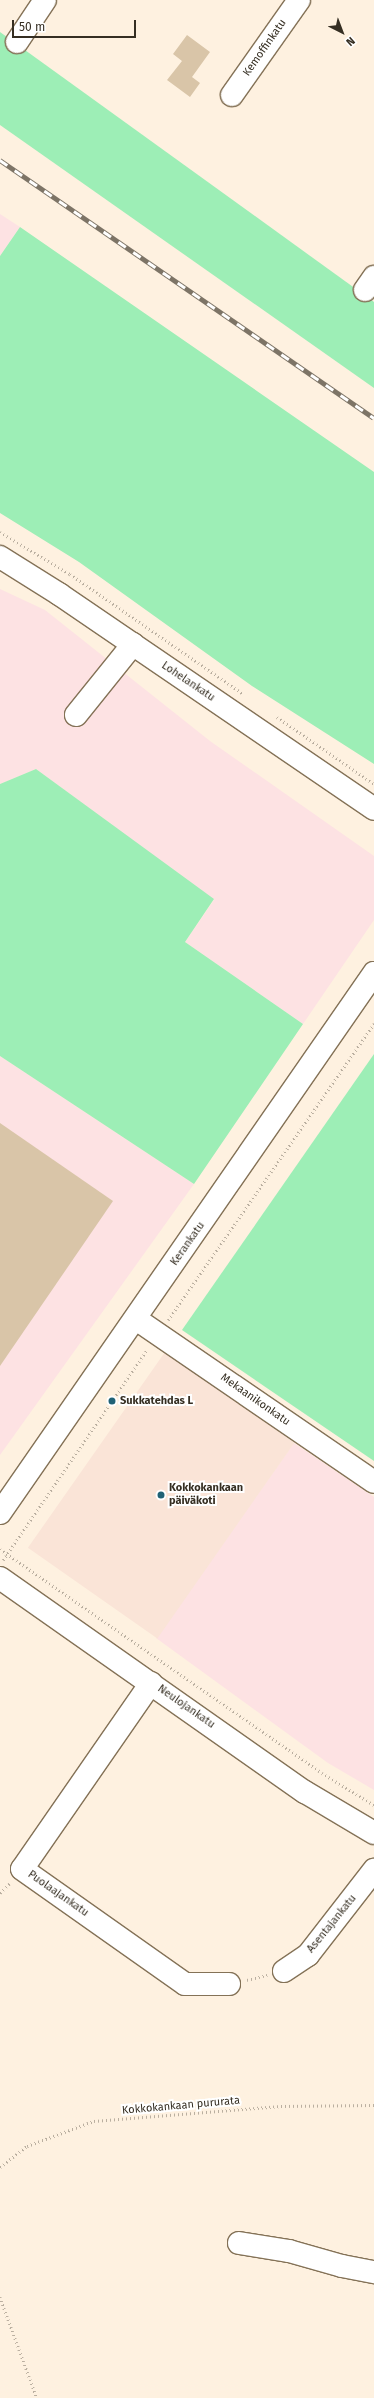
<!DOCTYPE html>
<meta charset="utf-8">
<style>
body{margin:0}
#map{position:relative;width:374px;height:2398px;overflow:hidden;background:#fef1e0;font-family:"Fira Sans",sans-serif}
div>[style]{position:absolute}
.industrial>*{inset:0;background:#fde2e3}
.education>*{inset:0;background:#fae4d7;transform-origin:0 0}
.green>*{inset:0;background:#9deeb6}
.building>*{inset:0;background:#d9c5a8}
.path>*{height:2.5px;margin-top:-1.25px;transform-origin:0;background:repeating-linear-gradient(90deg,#baafa0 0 1px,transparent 0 4px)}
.roads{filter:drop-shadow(1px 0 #847257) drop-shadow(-1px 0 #847257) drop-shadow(0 1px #847257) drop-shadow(0 -1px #847257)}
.minor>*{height:22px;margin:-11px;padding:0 11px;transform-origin:11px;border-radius:11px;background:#fff}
.rail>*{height:4.5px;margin-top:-2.25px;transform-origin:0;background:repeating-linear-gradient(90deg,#fff 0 9px,#7d7466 0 18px);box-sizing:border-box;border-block:1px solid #7d7466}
.dots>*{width:11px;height:11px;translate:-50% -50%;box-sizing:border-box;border:2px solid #fff;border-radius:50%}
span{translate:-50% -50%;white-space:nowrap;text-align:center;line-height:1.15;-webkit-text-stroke:4px #fff;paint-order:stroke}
.street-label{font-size:11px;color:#352e22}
.poi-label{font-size:11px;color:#352e22;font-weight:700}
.left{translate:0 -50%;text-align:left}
.north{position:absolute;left:322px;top:12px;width:40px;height:40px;-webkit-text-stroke:3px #fff;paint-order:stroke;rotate:138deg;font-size:11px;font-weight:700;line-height:16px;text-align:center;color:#352e22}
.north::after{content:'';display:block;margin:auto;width:14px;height:18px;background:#352e22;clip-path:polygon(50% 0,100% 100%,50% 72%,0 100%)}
.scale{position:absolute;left:12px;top:20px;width:124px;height:18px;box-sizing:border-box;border:2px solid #352e22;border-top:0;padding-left:5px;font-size:12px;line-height:14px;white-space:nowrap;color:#352e22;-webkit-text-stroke:3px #fff;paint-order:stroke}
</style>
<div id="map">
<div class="industrial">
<i style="clip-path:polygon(0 214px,20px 227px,0 256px)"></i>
<i style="clip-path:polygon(0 589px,45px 610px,210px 741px,374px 856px,374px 920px,303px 1024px,185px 942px,214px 900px,36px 769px,0 784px)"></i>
<i style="clip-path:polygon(0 1056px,194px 1184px,0 1455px)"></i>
<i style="clip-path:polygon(294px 1443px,374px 1497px,374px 1790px,328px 1763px,156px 1638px)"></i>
</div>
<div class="education">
<i style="left:165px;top:1352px;width:158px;height:239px;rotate:35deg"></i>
</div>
<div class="green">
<i style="clip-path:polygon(0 32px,374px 302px,374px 388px,0 125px)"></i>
<i style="clip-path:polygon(20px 227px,374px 472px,374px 764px,252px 686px,79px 562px,0 513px,0 256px)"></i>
<i style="clip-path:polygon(36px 769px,214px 899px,185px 942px,303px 1024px,194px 1184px,0 1056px,0 784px)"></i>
<i style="clip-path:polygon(374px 1054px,374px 1461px,182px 1330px)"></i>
</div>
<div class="building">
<i style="clip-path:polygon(187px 35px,210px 52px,192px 77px,200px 83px,190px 97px,167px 80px,182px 61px,173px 54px)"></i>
<i style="clip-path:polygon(0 1123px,113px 1201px,0 1366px)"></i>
</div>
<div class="path">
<i style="left:0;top:532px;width:82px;rotate:31deg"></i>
<i style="left:70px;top:574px;width:211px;rotate:34.7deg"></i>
<i style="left:277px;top:717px;width:118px;rotate:34.6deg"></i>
<i style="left:168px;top:1320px;width:361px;rotate:-55.2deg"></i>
<i style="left:0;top:1549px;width:392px;rotate:34.8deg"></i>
<i style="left:322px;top:1773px;width:61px;rotate:31.6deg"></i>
<i style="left:3px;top:1560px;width:255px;rotate:-55.6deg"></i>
<i style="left:0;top:1893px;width:14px;rotate:-45deg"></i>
<i style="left:247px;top:1980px;width:21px;rotate:-14deg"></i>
<i style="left:0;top:2167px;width:34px;rotate:-38deg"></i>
<i style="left:27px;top:2146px;width:72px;rotate:-20.5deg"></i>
<i style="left:94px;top:2121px;width:188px;rotate:-4.6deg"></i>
<i style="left:281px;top:2106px;width:93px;rotate:-0.6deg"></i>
<i style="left:0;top:2297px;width:108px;rotate:69.9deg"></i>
</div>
<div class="roads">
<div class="minor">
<i style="left:17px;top:42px;width:50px;rotate:-56.3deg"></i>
<i style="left:232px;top:95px;width:116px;rotate:-54.8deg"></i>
<i style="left:365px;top:290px;width:16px;rotate:-55deg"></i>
<i style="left:0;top:557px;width:70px;rotate:32.1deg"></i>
<i style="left:59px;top:594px;width:381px;rotate:34.3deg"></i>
<i style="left:76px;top:715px;width:91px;rotate:-51.2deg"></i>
<i style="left:136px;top:1319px;width:288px;rotate:34.4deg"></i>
<i style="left:0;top:1513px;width:657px;rotate:-55.29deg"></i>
<i style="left:0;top:1578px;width:373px;rotate:35.1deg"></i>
<i style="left:305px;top:1792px;width:80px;rotate:30.7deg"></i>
<i style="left:151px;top:1683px;width:226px;rotate:124.7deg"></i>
<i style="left:22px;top:1869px;width:199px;rotate:35.2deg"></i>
<i style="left:185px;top:1984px;width:44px"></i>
<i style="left:284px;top:1971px;width:29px;rotate:-34deg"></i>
<i style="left:308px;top:1955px;width:108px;rotate:-52.2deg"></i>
<i style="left:239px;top:2243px;width:51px;rotate:9.1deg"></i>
<i style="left:289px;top:2251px;width:55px;rotate:15.8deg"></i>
<i style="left:342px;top:2266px;width:33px;rotate:11deg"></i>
</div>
</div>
<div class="rail">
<i style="left:0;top:160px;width:454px;rotate:34.6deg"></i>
</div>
<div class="dots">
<i style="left:112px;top:1401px;background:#206276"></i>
<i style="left:161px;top:1495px;background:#206276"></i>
</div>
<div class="street-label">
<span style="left:265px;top:48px;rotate:-55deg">Kemoffinkatu</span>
<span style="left:188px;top:682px;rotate:34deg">Lohelankatu</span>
<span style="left:188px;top:1244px;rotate:-55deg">Kerankatu</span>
<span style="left:255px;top:1400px;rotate:35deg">Mekaanikonkatu</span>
<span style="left:186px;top:1707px;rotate:35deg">Neulojankatu</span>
<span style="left:58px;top:1894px;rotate:35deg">Puolaajankatu</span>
<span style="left:332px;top:1924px;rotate:-51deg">Asentajankatu</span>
<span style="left:181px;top:2106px;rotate:-5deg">Kokkokankaan pururata</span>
</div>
<div class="poi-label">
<span class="left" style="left:120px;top:1401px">Sukkatehdas L</span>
<span class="left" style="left:169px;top:1495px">Kokkokankaan<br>päiväkoti</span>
</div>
<div class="north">N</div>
<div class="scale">50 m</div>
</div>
